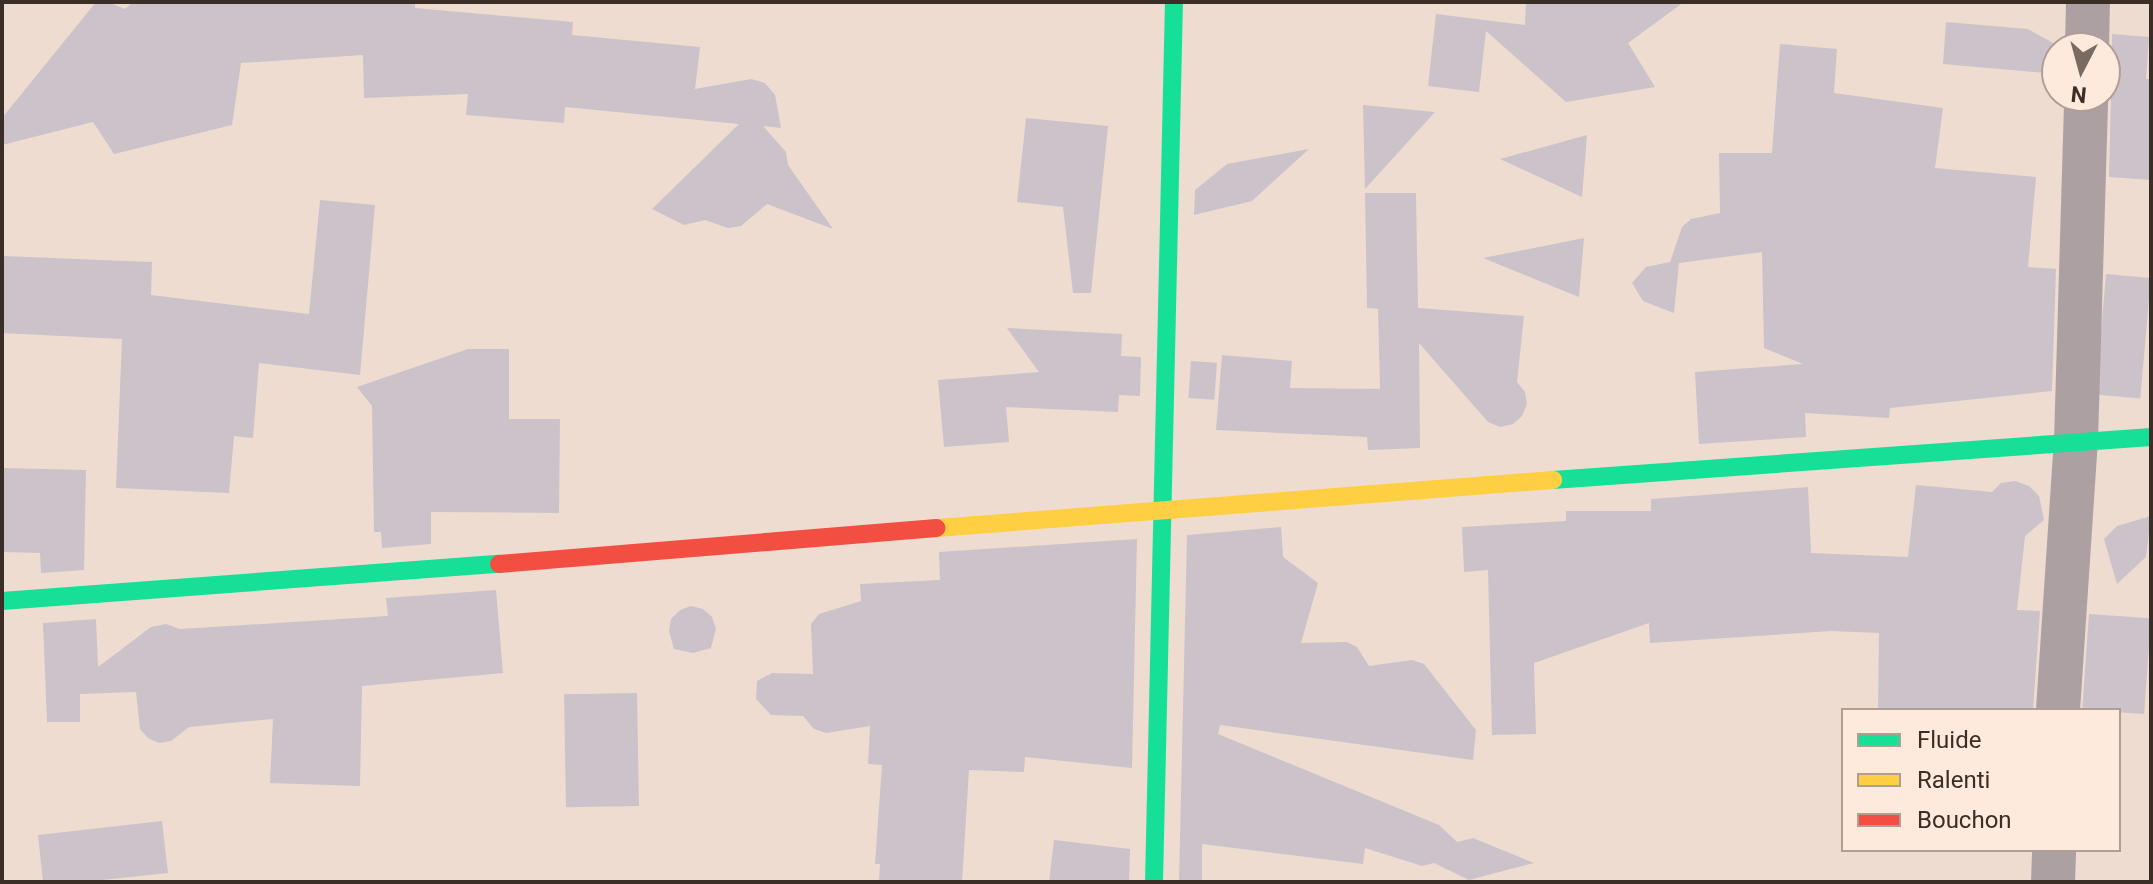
<!DOCTYPE html>
<style>
body{margin:0}
#map{position:relative;width:2153px;height:884px;overflow:hidden;background:#eedcd1;font-family:Roboto,sans-serif}
div>[style]{position:absolute}
.building>*{inset:0;background:#ccc2ca;transform-origin:0 0}
.street>*{height:44px;margin:-22px;padding:0 22px;transform-origin:22px;border-radius:22px;background:#ada0a2}
.fast>*{height:18px;margin:-9px;padding:0 9px;transform-origin:9px;border-radius:9px;background:#16e098}
.slow>*{height:18px;margin:-9px;padding:0 9px;transform-origin:9px;border-radius:9px;background:#ffcf43}
.jam>*{height:18px;margin:-9px;padding:0 9px;transform-origin:9px;border-radius:9px;background:#f24e42}
span{translate:-50% -50%;white-space:nowrap;text-align:center;line-height:1.15;-webkit-text-stroke:7px #fee9dd;paint-order:stroke}
.frame{position:absolute;inset:0;border:4px solid #3b2e26;pointer-events:none}
.legend{position:absolute;left:1841px;top:708px;width:280px;height:144px;box-sizing:border-box;background:#fee9dd;border:2px solid #b09e94;margin:0;padding:10px 14px;list-style:none;font-size:24px;color:#3b2e26}
.legend li{display:flex;align-items:center;gap:16px;height:40px}
.legend b{width:40px;border:2px solid #b09e94}
.north{position:absolute;left:2041px;top:32px;width:80px;height:80px;box-sizing:border-box;background:#fee9dd;border:2px solid #b09e94;border-radius:50%;rotate:186deg;font-size:22px;font-weight:700;line-height:32px;text-align:center;color:#3b2e26}
.north::after{content:'';display:block;margin:auto;width:28px;height:36px;background:#7a6b62;clip-path:polygon(50% 0,100% 100%,50% 72%,0 100%)}
</style>
<div id="map">
<div class="building">
<i style="clip-path:polygon(96px 2px,108px 2px,125px 9px,133px 2px,415px 3px,415px 8px,573px 22px,572px 35px,700px 47px,695px 89px,751px 79px,765px 83px,775px 95px,781px 128px,763px 126px,786px 152px,788px 165px,833px 229px,767px 204px,741px 226px,728px 228px,705px 220px,684px 225px,652px 209px,739px 124px,565px 107px,564px 123px,466px 115px,468px 94px,364px 98px,363px 55px,241px 63px,232px 125px,114px 154px,93px 122px,2px 145px,2px 118px)"></i>
<i style="clip-path:polygon(1526px 2px,1684px 2px,1628px 43px,1655px 87px,1566px 102px,1486px 31px,1479px 92px,1428px 86px,1436px 14px,1525px 25px)"></i>
<i style="clip-path:polygon(1946px 22px,2028px 29px,2062px 48px,2057px 48px,2057px 74px,1943px 64px)"></i>
<i style="clip-path:polygon(2112px 34px,2149px 37px,2146px 79px,2151px 79px,2151px 180px,2109px 177px,2111px 97px,2105px 81px,2105px 64px,2112px 49px)"></i>
<i style="clip-path:polygon(1780px 44px,1837px 49px,1834px 93px,1943px 108px,1935px 168px,2036px 177px,2028px 267px,2056px 269px,2052px 391px,1890px 408px,1889px 418px,1805px 413px,1806px 437px,1699px 444px,1695px 372px,1803px 364px,1764px 348px,1762px 252px,1679px 263px,1674px 313px,1643px 301px,1632px 283px,1646px 267px,1670px 262px,1682px 227px,1691px 219px,1720px 213px,1719px 153px,1772px 153px)"></i>
<i style="clip-path:polygon(1363px 105px,1435px 112px,1365px 189px)"></i>
<i style="clip-path:polygon(1026px 118px,1108px 126px,1091px 293px,1073px 293px,1063px 207px,1017px 202px)"></i>
<i style="clip-path:polygon(1587px 135px,1582px 197px,1500px 159px)"></i>
<i style="clip-path:polygon(1309px 149px,1252px 201px,1194px 215px,1195px 190px,1227px 164px)"></i>
<i style="clip-path:polygon(1365px 193px,1416px 193px,1418px 308px,1524px 316px,1517px 382px,1525px 392px,1527px 404px,1522px 416px,1513px 424px,1500px 427px,1488px 422px,1419px 343px,1420px 448px,1368px 450px,1367px 437px,1216px 430px,1222px 355px,1292px 361px,1290px 388px,1380px 389px,1378px 309px,1367px 308px)"></i>
<i style="clip-path:polygon(320px 200px,375px 205px,360px 375px,259px 363px,253px 438px,234px 436px,229px 493px,116px 488px,122px 339px,2px 333px,2px 256px,152px 262px,151px 295px,309px 314px)"></i>
<i style="clip-path:polygon(1584px 238px,1579px 297px,1483px 258px)"></i>
<i style="left:2106px;top:274px;width:45px;height:121px;rotate:5deg"></i>
<i style="clip-path:polygon(1007px 328px,1122px 334px,1121px 356px,1141px 357px,1140px 396px,1119px 395px,1118px 412px,1006px 407px,1009px 442px,944px 447px,938px 380px,1039px 372px)"></i>
<i style="clip-path:polygon(468px 349px,509px 349px,509px 419px,560px 419px,559px 513px,431px 512px,431px 544px,382px 548px,381px 532px,374px 532px,372px 406px,357px 387px)"></i>
<i style="left:1191px;top:361px;width:26px;height:37px;rotate:4deg"></i>
<i style="clip-path:polygon(4px 468px,86px 470px,84px 570px,41px 573px,40px 553px,2px 552px)"></i>
<i style="clip-path:polygon(2015px 481px,2029px 486px,2039px 496px,2044px 520px,2025px 536px,2017px 610px,2040px 611px,2033px 710px,1878px 710px,1879px 633px,1831px 631px,1650px 643px,1649px 623px,1534px 663px,1536px 734px,1492px 735px,1488px 570px,1464px 572px,1462px 527px,1566px 521px,1566px 511px,1651px 511px,1651px 499px,1808px 487px,1811px 553px,1908px 557px,1916px 485px,1992px 492px,2001px 483px)"></i>
<i style="clip-path:polygon(2151px 516px,2146px 557px,2117px 584px,2104px 539px,2117px 526px)"></i>
<i style="clip-path:polygon(1281px 527px,1283px 557px,1318px 583px,1301px 643px,1347px 642px,1357px 647px,1369px 666px,1412px 660px,1424px 664px,1476px 730px,1473px 760px,1220px 725px,1218px 734px,1439px 825px,1457px 842px,1473px 838px,1534px 863px,1469px 880px,1434px 863px,1422px 866px,1365px 848px,1363px 864px,1202px 844px,1202px 882px,1179px 882px,1187px 535px)"></i>
<i style="clip-path:polygon(1137px 539px,1132px 768px,1025px 757px,1024px 772px,969px 770px,962px 882px,879px 882px,880px 864px,875px 864px,882px 765px,868px 764px,870px 726px,826px 733px,814px 729px,803px 716px,771px 715px,756px 699px,757px 681px,772px 673px,813px 674px,811px 624px,819px 614px,861px 601px,860px 584px,940px 580px,939px 552px)"></i>
<i style="clip-path:polygon(496px 590px,503px 673px,362px 686px,360px 786px,270px 783px,273px 719px,189px 727px,171px 741px,159px 743px,148px 738px,140px 729px,136px 692px,80px 694px,80px 722px,47px 722px,43px 623px,96px 619px,98px 667px,151px 627px,166px 624px,180px 629px,388px 616px,386px 598px)"></i>
<i style="clip-path:polygon(691px 606px,703px 609px,712px 617px,716px 629px,711px 648px,693px 653px,674px 649px,669px 631px,671px 619px,680px 610px)"></i>
<i style="left:2089px;top:614px;width:62px;height:96px;rotate:4deg"></i>
<i style="left:637px;top:693px;width:113px;height:73px;rotate:89deg"></i>
<i style="clip-path:polygon(162px 821px,168px 873px,83px 882px,43px 882px,38px 835px)"></i>
<i style="clip-path:polygon(1054px 840px,1130px 849px,1129px 882px,1049px 882px)"></i>
</div>
<div class="street">
<i style="left:2087px;top:48px;width:46px;rotate:-88.8deg"></i>
<i style="left:2058px;top:710px;width:270px;rotate:-86.2deg"></i>
<i style="left:2076px;top:441px;width:345px;rotate:-88.3deg"></i>
<i style="left:2053px;top:882px;width:32px;rotate:-88deg"></i>
</div>
<div class="fast">
<i style="left:1553px;top:480px;width:600px;rotate:-4.11deg"></i>
<i style="left:2px;top:601px;width:498px;rotate:-4.3deg"></i>
<i style="left:1154px;top:882px;width:880px;rotate:-88.7deg"></i>
</div>
<div class="slow">
<i style="left:937px;top:528px;width:618px;rotate:-4.46deg"></i>
</div>
<div class="jam">
<i style="left:499px;top:564px;width:439px;rotate:-4.7deg"></i>
</div>
<div class="frame"></div>
<ul class="legend">
<li><b style="height:10px;background:#16e098"></b>Fluide</li>
<li><b style="height:10px;background:#ffcf43"></b>Ralenti</li>
<li><b style="height:10px;background:#f24e42"></b>Bouchon</li>
</ul>
<div class="north">N</div>
</div>
